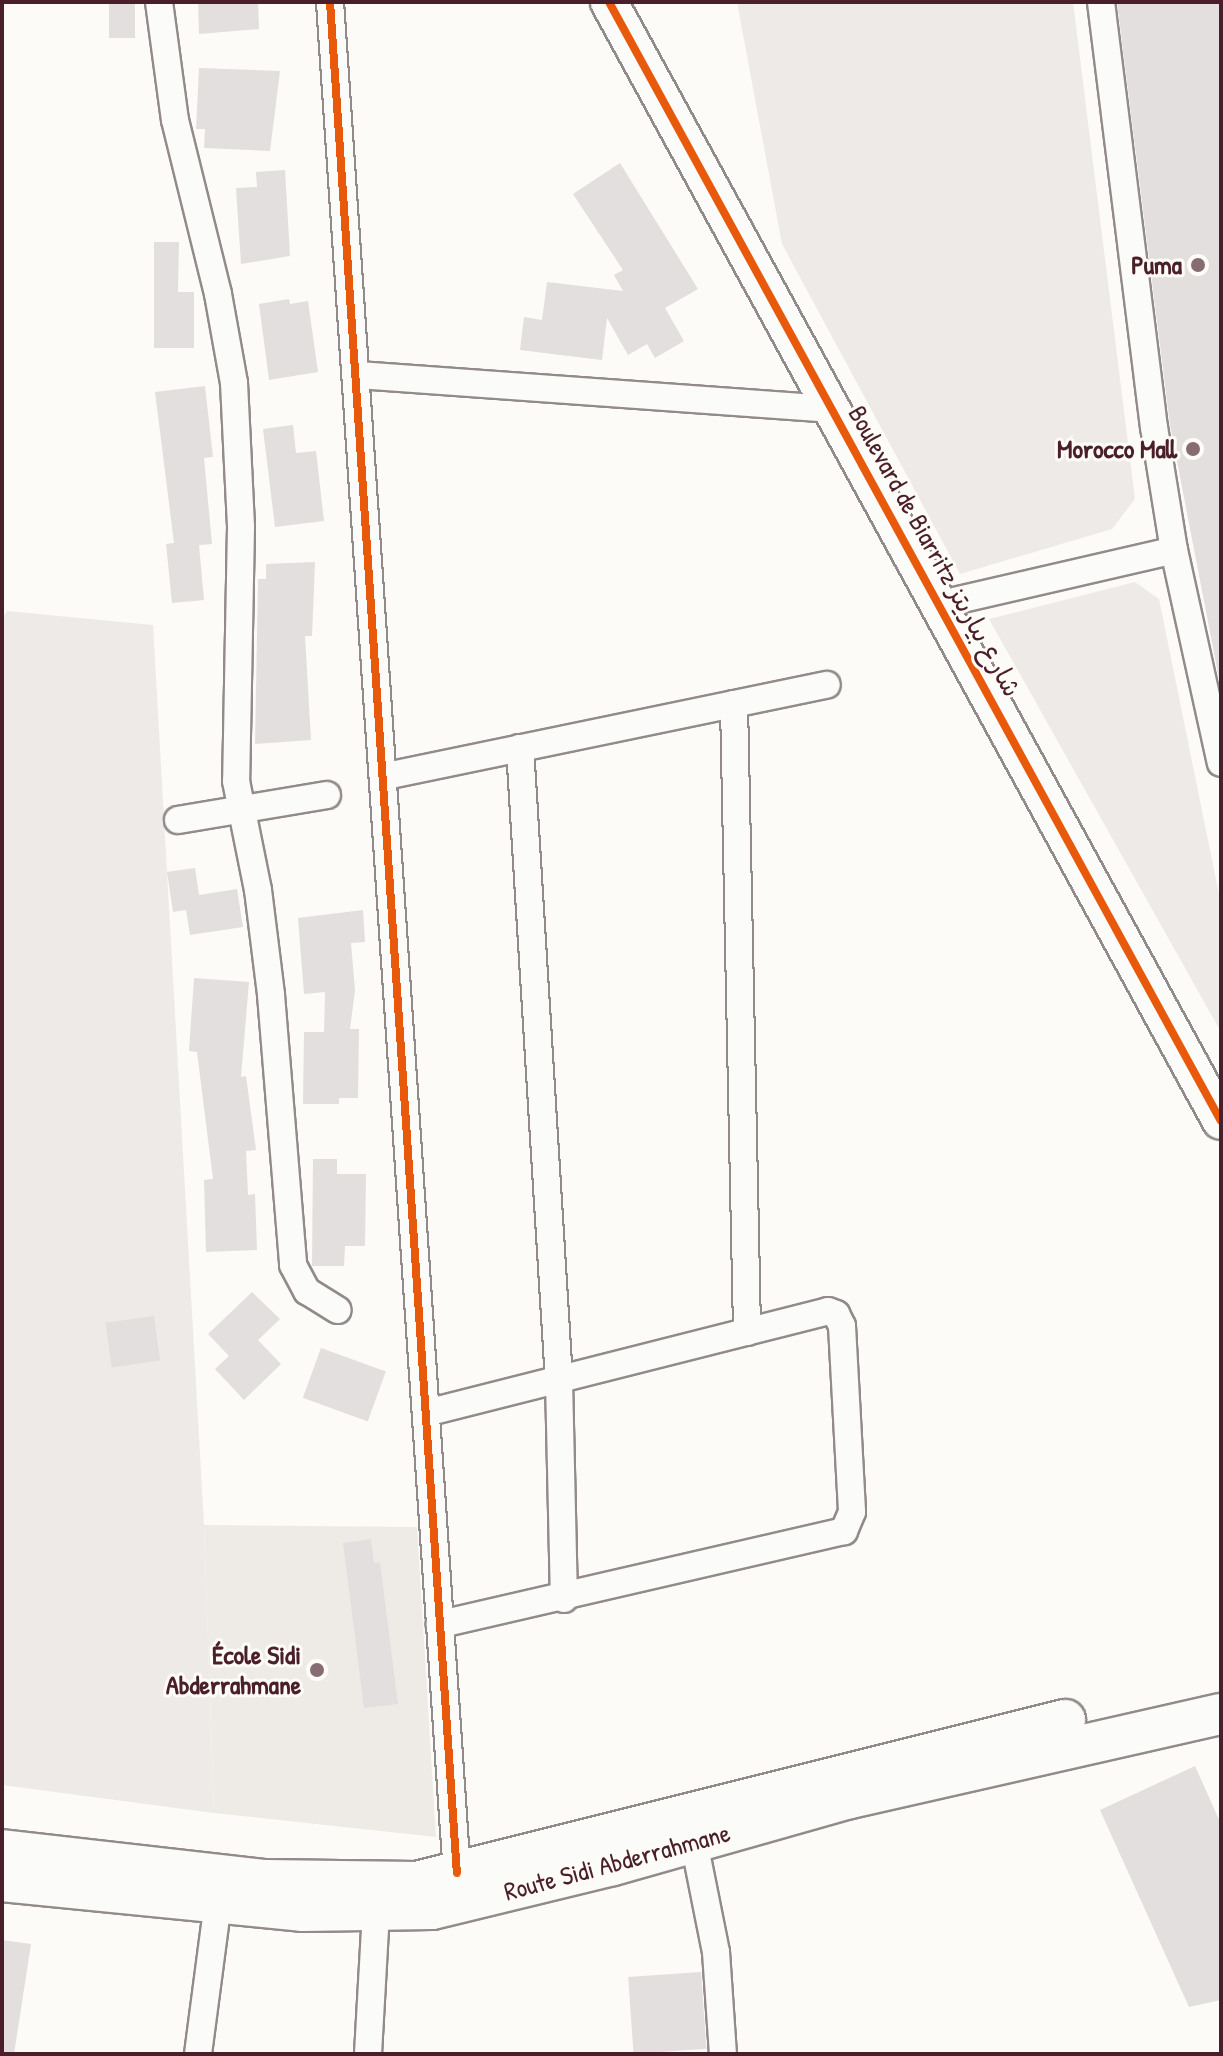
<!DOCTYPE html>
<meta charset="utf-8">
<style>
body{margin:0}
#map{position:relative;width:1223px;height:2056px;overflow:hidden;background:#fcfbf8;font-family:"Patrick Hand","Playpen Sans Arabic",sans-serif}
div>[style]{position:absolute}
.built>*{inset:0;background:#eeebe7}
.green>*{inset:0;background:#eeeae8}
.building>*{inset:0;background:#e2dfde;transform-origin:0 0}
.roads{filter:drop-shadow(2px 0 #928a8b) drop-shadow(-2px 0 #928a8b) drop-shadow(0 2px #928a8b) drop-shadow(0 -2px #928a8b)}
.street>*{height:26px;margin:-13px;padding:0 13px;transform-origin:13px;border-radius:13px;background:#fbfbf9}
.secondary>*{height:36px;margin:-18px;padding:0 18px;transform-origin:18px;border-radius:18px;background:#fbfbf9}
.primary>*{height:40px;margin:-20px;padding:0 20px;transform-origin:20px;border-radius:20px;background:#fbfbf9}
.cycleway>*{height:8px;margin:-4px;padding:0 4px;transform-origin:4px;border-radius:4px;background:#e8590c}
.dots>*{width:22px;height:22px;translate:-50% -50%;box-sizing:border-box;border:4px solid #fdfcf7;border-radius:50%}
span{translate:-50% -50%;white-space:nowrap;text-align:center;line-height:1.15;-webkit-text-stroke:6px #fdfcf7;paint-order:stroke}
.poi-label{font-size:26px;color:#4a1f2b;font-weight:700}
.right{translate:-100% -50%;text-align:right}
.street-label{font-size:26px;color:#4a1f2b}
.frame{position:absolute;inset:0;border:4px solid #4a1f2b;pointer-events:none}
</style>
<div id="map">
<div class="built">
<i style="clip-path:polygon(204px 1525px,417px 1527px,436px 1837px,214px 1813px)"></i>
</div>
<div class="green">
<i style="clip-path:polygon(737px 2px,1073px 2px,1135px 499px,1112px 529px,960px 574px,782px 244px)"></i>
<i style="clip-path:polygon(1135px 582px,1159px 599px,1221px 904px,1221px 1032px,989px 619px)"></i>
<i style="clip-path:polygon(7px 611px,153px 625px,204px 1525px,214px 1813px,2px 1785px,2px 619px)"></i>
</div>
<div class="building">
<i style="left:109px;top:2px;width:26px;height:36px"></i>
<i style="clip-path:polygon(198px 2px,258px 2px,259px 29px,199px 34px)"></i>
<i style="clip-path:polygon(1117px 2px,1221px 2px,1221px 689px,1170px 425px)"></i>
<i style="clip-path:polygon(199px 68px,280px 71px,270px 151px,204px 148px,205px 129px,196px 129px)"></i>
<i style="clip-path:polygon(620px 163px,698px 289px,665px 308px,684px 341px,655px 358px,647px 344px,628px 355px,607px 318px,602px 360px,520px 350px,524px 317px,542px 320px,547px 282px,623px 291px,614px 275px,623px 270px,573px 194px)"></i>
<i style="clip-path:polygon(285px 170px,290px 256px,241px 264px,236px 188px,257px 187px,256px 172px)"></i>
<i style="clip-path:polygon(154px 242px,179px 242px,178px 292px,194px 292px,194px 348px,154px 348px)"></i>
<i style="clip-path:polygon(289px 299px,290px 304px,308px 301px,318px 372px,269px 380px,259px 304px)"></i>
<i style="clip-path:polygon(205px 386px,213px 457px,204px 458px,212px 544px,199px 545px,204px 600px,172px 603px,166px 544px,174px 543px,155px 392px)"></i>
<i style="clip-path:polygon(293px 425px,296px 453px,316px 451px,324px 521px,275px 527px,263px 429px)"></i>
<i style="clip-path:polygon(315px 562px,312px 636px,305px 636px,311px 740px,255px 744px,258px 579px,266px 579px,266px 564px)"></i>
<i style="clip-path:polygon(195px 868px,199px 895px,237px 889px,243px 927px,190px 935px,186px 910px,173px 912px,167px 872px)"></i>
<i style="clip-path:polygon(363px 910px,365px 942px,351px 943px,355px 990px,350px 1029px,359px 1029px,358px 1098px,339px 1098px,339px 1104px,303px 1104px,304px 1032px,324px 1032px,325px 992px,304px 994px,298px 918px)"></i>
<i style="clip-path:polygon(194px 978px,249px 982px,241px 1077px,246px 1076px,256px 1150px,246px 1151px,248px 1195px,255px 1194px,257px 1250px,206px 1252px,204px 1180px,213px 1179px,197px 1052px,189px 1051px)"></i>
<i style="clip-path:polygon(313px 1159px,337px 1159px,337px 1174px,366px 1174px,365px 1246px,345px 1246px,344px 1266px,312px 1266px)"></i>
<i style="clip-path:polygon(252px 1292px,280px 1319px,258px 1340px,281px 1364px,244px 1400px,215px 1369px,229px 1356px,208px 1334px)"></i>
<i style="left:154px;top:1316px;width:45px;height:49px;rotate:82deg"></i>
<i style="left:321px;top:1348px;width:69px;height:53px;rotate:20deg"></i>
<i style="clip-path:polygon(371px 1539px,374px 1563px,380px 1562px,398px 1704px,364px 1708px,343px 1543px)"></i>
<i style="clip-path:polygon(1195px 1766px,1221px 1824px,1221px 2000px,1189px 2007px,1100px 1810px)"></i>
<i style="clip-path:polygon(2px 1940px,31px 1944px,14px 2054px,2px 2054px)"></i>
<i style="left:701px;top:1972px;width:77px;height:73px;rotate:86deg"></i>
</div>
<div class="roads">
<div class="street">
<i style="left:159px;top:2px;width:119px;rotate:82.3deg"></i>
<i style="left:175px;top:120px;width:179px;rotate:76.1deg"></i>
<i style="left:218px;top:294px;width:90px;rotate:79.8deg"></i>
<i style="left:234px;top:383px;width:144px;rotate:87.2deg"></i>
<i style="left:241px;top:527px;width:254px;rotate:91.1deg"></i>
<i style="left:236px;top:781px;width:111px;rotate:78.6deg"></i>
<i style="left:258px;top:890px;width:106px;rotate:82.9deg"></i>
<i style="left:271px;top:995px;width:271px;rotate:85.3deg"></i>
<i style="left:293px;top:1265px;width:30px;rotate:62deg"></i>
<i style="left:307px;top:1291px;width:36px;rotate:32deg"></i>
<i style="left:330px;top:2px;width:1875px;rotate:86.12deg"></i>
<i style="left:1101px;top:2px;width:428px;rotate:82.9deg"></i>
<i style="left:1154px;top:427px;width:125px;rotate:80.8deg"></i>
<i style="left:1174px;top:550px;width:218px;rotate:77.6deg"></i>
<i style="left:357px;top:375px;width:478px;rotate:4.1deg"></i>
<i style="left:941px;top:604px;width:239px;rotate:-13deg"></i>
<i style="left:734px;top:704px;width:628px;rotate:88.81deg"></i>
<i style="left:520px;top:748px;width:633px;rotate:86.47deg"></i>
<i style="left:559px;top:1380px;width:219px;rotate:88.7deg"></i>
<i style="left:386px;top:776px;width:450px;rotate:-11.7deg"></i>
<i style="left:178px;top:820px;width:151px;rotate:-9.5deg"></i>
<i style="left:426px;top:1413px;width:415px;rotate:-14.2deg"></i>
<i style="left:828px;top:1311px;width:9px;rotate:21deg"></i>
<i style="left:836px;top:1314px;width:13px;rotate:63deg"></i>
<i style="left:842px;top:1326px;width:186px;rotate:86.9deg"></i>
<i style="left:852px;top:1512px;width:21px;rotate:113deg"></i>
<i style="left:844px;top:1531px;width:415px;rotate:167deg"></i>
<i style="left:694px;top:1842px;width:112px;rotate:78.7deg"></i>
<i style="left:716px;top:1952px;width:102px;rotate:86.1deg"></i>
<i style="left:198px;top:2054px;width:168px;rotate:-82.5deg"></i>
<i style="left:368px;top:2054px;width:141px;rotate:-86.8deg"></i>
</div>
<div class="secondary">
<i style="left:609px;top:2px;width:1275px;rotate:61.33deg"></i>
</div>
<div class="primary">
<i style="left:2px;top:1850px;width:265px;rotate:6.5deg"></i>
<i style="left:265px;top:1880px;width:151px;rotate:0.8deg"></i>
<i style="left:416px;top:1882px;width:669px;rotate:-14.02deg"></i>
<i style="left:2px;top:1881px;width:301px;rotate:5.7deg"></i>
<i style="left:302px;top:1911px;width:130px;rotate:-0.9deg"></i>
<i style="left:432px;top:1909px;width:186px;rotate:-13.7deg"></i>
<i style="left:613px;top:1865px;width:246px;rotate:-15.8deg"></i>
<i style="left:850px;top:1798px;width:380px;rotate:-12.8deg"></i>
</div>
</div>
<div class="cycleway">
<i style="left:330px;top:2px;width:1875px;rotate:86.12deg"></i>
<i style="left:609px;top:2px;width:1275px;rotate:61.33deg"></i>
</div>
<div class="dots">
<i style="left:1198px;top:265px;background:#886c73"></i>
<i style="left:1193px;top:449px;background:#886c73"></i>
<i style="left:317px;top:1670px;background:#886c73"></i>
</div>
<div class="poi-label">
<span class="right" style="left:1182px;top:265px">Puma</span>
<span class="right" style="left:1177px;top:449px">Morocco Mall</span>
<span class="right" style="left:301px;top:1670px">École Sidi<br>Abderrahmane</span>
</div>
<div class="street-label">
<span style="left:935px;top:551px;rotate:61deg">Boulevard de Biarritz شارع بياريتز</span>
<span style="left:617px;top:1862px;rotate:-15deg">Route Sidi Abderrahmane</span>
</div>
<div class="frame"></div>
</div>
